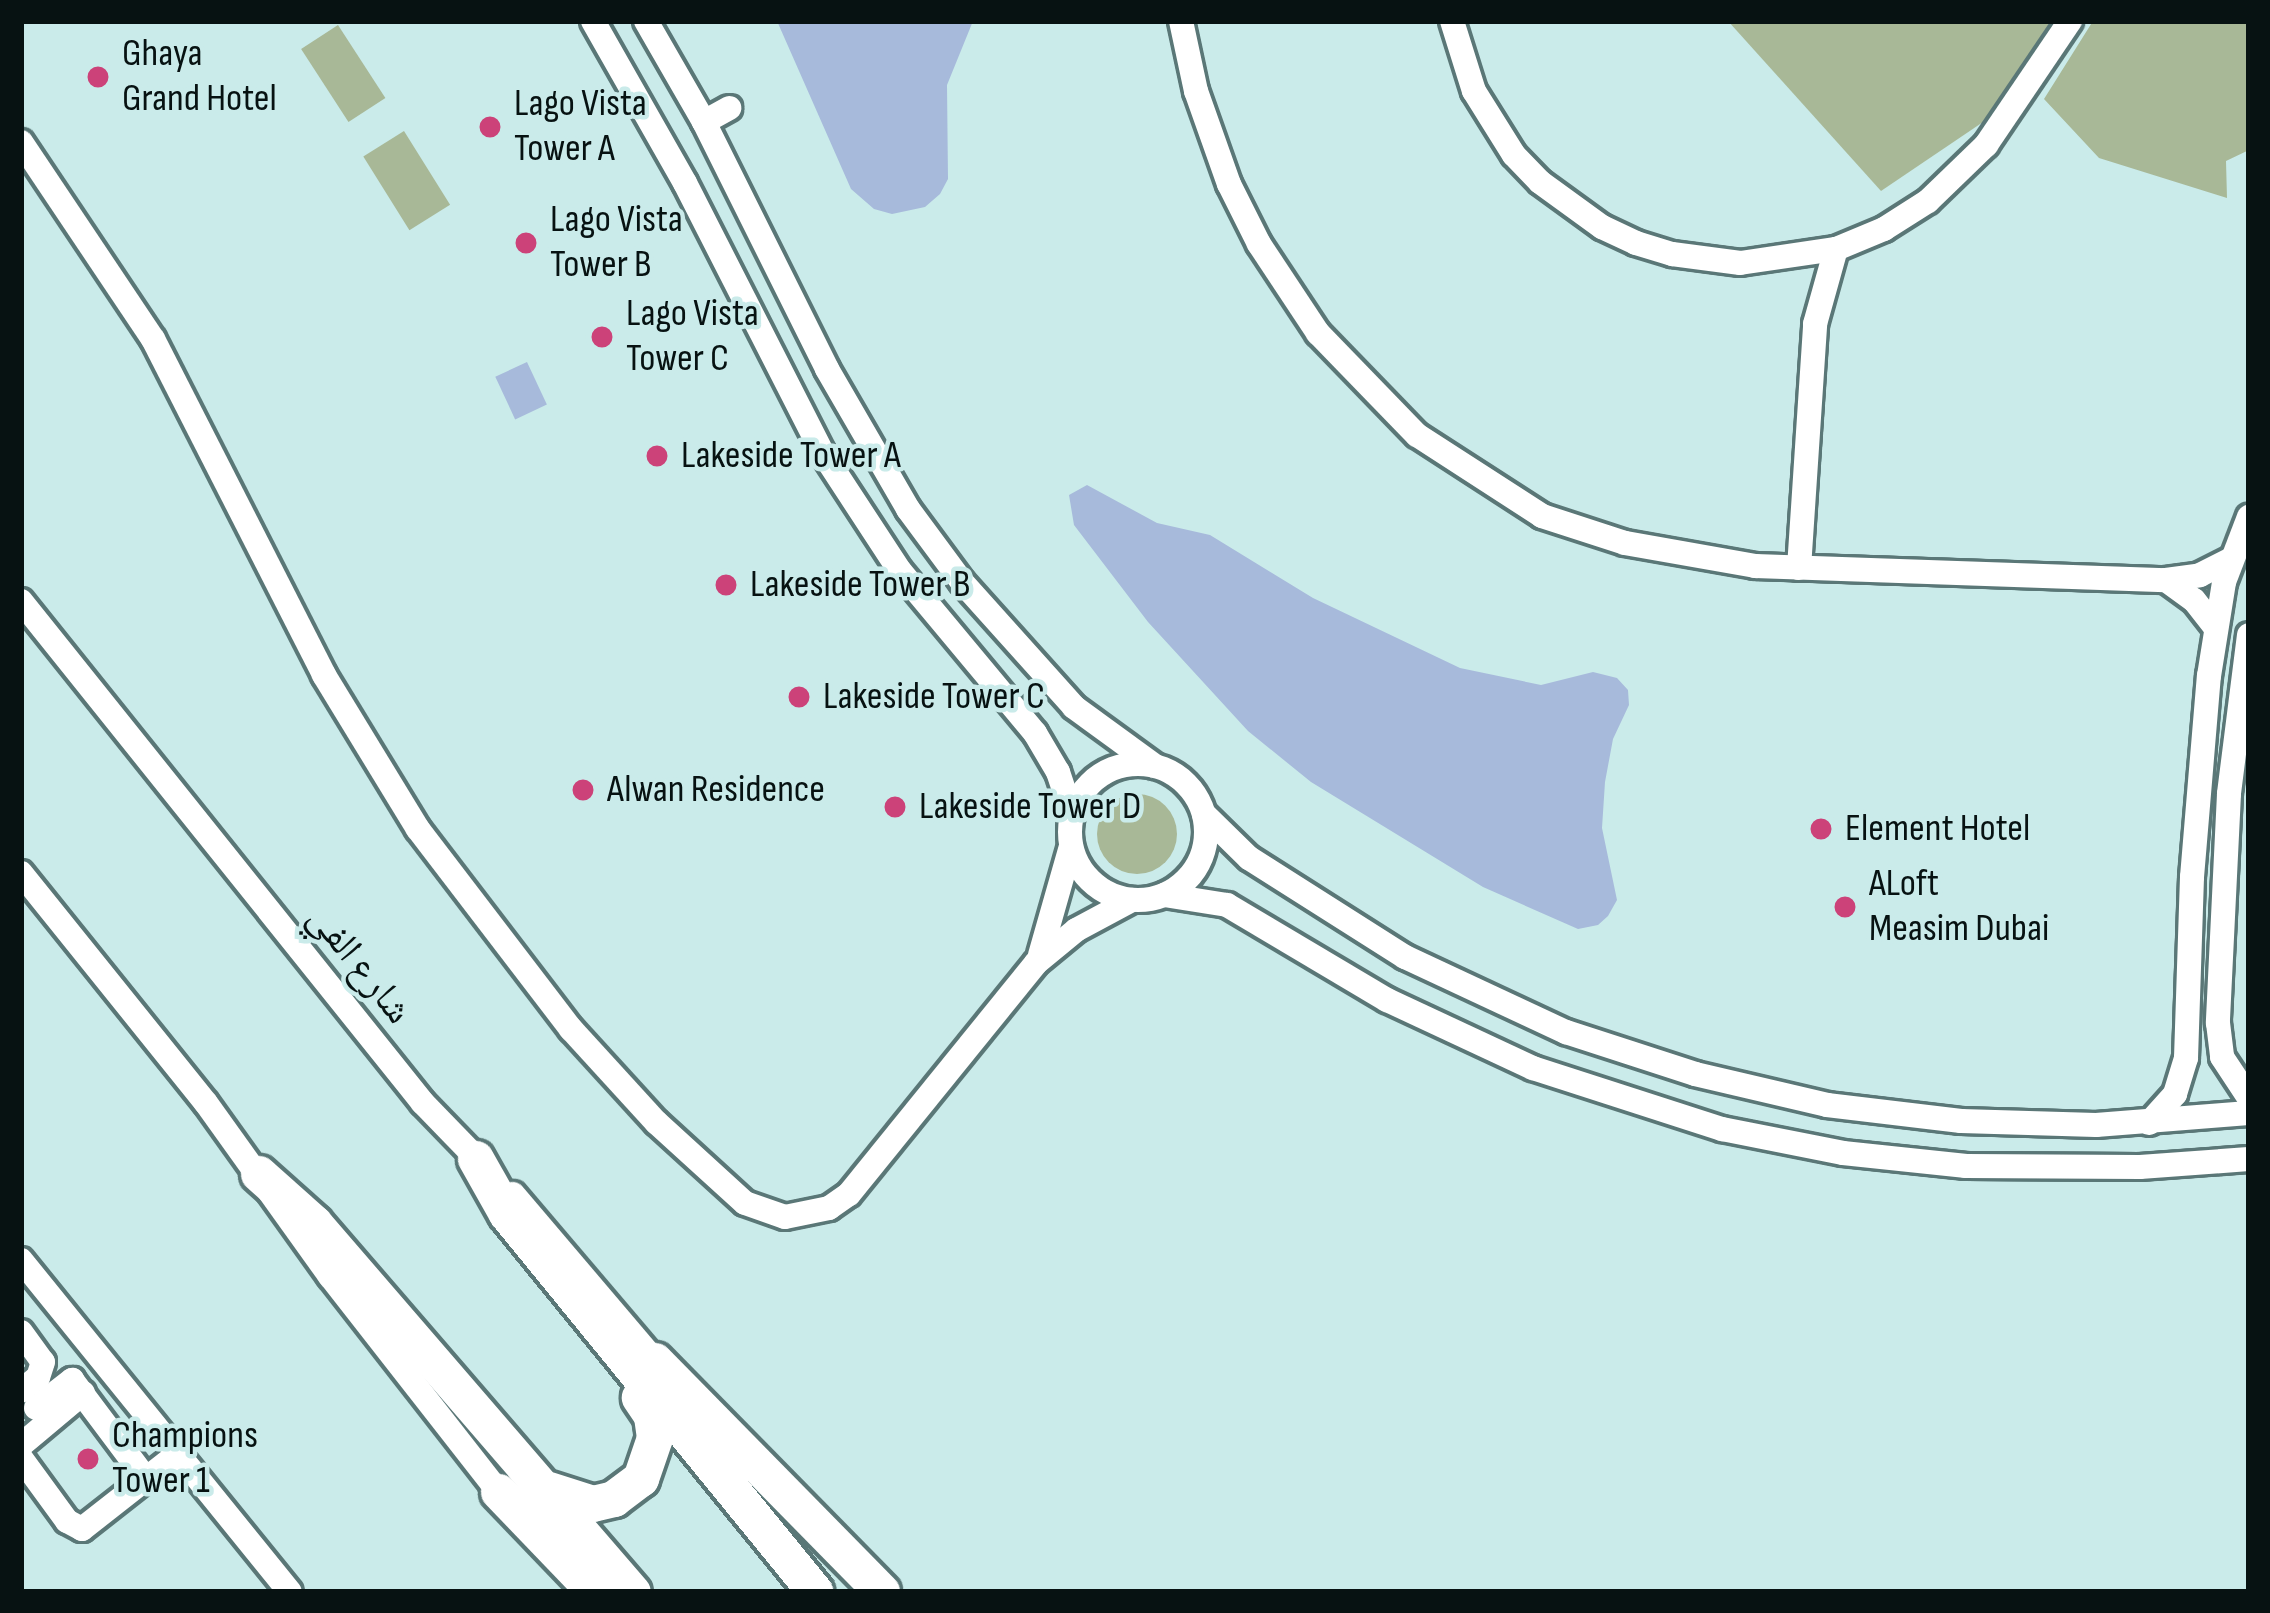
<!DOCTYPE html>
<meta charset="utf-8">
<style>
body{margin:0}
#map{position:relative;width:2270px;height:1613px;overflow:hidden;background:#caebea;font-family:"Sofia Sans Condensed","Noto Naskh Arabic",sans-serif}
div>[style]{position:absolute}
.green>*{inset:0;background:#a8b897;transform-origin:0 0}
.round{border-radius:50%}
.water>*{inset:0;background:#a7badb;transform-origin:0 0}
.roads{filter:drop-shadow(3px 0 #5a7777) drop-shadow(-3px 0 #5a7777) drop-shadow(0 3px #5a7777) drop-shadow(0 -3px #5a7777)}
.minor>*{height:24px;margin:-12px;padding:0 12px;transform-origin:12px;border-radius:12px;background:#fff}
.minor>.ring{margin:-12px;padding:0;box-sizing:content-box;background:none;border:24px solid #fff;border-radius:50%}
.highway>*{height:36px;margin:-18px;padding:0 18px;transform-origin:18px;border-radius:18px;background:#fff}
.dots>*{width:33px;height:33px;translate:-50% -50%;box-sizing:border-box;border:6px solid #caebea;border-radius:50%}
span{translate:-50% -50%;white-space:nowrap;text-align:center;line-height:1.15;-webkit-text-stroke:9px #caebea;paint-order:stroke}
.poi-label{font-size:39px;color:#071212}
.left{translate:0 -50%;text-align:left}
.street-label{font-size:39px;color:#071212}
.frame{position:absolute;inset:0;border:24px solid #071212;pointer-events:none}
</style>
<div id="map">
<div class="green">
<i style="clip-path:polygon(1728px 21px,2051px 21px,1989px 118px,1881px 191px)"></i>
<i style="clip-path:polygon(2093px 21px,2249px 21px,2249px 150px,2226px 161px,2227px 198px,2099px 158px,2044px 99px)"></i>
<i style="left:338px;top:25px;width:87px;height:44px;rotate:57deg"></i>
<i style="left:404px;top:131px;width:87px;height:48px;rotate:58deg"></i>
<i class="round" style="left:1097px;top:794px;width:80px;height:80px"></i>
</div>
<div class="water">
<i style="clip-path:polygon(777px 21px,973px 21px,947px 85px,948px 179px,940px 194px,925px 207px,892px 214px,874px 209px,851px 189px)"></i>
<i style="left:527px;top:362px;width:47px;height:35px;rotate:65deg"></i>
<i style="clip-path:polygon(1087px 485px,1157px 523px,1210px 535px,1313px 598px,1460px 668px,1541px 685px,1593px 672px,1617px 678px,1628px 690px,1629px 705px,1613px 739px,1605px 782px,1602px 828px,1617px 900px,1608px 916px,1598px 925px,1578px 929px,1483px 887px,1311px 782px,1248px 731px,1148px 622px,1074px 525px,1069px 495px)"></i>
</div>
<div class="roads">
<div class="minor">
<i style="left:593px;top:21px;width:186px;rotate:60.4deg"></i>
<i style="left:685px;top:183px;width:302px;rotate:63deg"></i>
<i style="left:822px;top:452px;width:142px;rotate:56.8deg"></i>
<i style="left:900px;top:571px;width:211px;rotate:50.2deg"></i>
<i style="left:1035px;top:733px;width:45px;rotate:59.5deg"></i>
<i style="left:1058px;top:772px;width:44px;rotate:71.6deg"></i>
<i style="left:646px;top:21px;width:116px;rotate:60.1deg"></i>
<i style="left:704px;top:122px;width:276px;rotate:63.5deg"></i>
<i style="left:827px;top:369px;width:162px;rotate:59.9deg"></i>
<i style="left:908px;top:509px;width:91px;rotate:53.5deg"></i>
<i style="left:962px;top:582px;width:168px;rotate:48.1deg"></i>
<i style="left:1074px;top:707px;width:100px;rotate:36.1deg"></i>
<i style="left:1181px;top:21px;width:72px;rotate:77.9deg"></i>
<i style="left:1196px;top:91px;width:99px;rotate:70.5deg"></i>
<i style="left:1229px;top:184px;width:67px;rotate:63.4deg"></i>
<i style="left:1259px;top:244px;width:107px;rotate:56.5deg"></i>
<i style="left:1318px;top:333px;width:142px;rotate:45.9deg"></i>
<i style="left:1417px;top:435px;width:149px;rotate:32.9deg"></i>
<i style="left:1542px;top:516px;width:87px;rotate:18deg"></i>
<i style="left:1625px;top:543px;width:132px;rotate:10deg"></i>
<i style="left:1755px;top:566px;width:411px;rotate:2deg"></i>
<i style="left:2166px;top:580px;width:34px;rotate:-8deg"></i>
<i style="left:2200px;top:575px;width:35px;rotate:-27deg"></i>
<i style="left:1452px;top:21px;width:73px;rotate:72.6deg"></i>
<i style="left:1474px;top:91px;width:75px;rotate:58deg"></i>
<i style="left:1514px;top:155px;width:37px;rotate:46deg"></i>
<i style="left:1540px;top:182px;width:77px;rotate:36deg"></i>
<i style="left:1602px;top:227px;width:38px;rotate:25deg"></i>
<i style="left:1636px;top:243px;width:38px;rotate:17deg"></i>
<i style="left:1672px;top:254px;width:69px;rotate:7.5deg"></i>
<i style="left:1740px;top:263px;width:97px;rotate:-8.3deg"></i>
<i style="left:1836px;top:249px;width:52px;rotate:-22.6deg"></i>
<i style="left:1884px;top:229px;width:52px;rotate:-32.5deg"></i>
<i style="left:1928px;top:201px;width:81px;rotate:-44deg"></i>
<i style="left:1986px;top:145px;width:150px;rotate:-55.9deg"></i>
<i style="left:704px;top:122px;width:29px;rotate:-29deg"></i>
<i style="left:21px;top:142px;width:237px;rotate:56.2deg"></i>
<i style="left:153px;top:339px;width:377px;rotate:63deg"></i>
<i style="left:324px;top:675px;width:180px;rotate:58.6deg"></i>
<i style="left:418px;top:829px;width:252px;rotate:52.6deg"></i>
<i style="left:571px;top:1029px;width:126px;rotate:47.6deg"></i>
<i style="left:656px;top:1122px;width:120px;rotate:42.3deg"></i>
<i style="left:745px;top:1203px;width:42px;rotate:19.3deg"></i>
<i style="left:785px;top:1217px;width:45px;rotate:-11.6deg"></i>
<i style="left:829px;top:1208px;width:24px;rotate:-35deg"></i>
<i style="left:849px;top:1194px;width:297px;rotate:-51deg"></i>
<i style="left:1036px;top:963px;width:52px;rotate:-39.5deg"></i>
<i style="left:1076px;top:930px;width:64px;rotate:-28.2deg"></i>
<i style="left:1799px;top:568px;width:245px;rotate:-86.2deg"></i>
<i style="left:1815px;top:324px;width:78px;rotate:-74.4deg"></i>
<i style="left:2166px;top:580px;width:34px;rotate:36deg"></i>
<i style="left:2194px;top:600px;width:34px;rotate:52deg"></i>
<i style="left:21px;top:601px;width:643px;rotate:51.31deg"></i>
<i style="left:423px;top:1103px;width:93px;rotate:45.9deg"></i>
<i style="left:2249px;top:635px;width:160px;rotate:97.2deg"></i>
<i style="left:2229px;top:794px;width:229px;rotate:92.8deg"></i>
<i style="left:2218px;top:1023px;width:34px;rotate:83deg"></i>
<i style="left:2222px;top:1057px;width:49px;rotate:56.6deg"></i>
<i class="ring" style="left:1070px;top:764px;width:112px;height:112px"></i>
<i style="left:1204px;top:814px;width:63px;rotate:44.4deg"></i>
<i style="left:1249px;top:858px;width:185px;rotate:32.4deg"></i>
<i style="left:1405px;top:957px;width:178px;rotate:25deg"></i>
<i style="left:1566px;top:1032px;width:136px;rotate:18deg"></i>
<i style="left:1695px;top:1074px;width:136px;rotate:13.2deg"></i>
<i style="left:1827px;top:1105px;width:135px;rotate:6.8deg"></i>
<i style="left:1961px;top:1121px;width:135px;rotate:1.7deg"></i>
<i style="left:2096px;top:1125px;width:153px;rotate:-4.5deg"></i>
<i style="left:21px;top:873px;width:295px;rotate:51.2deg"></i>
<i style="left:206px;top:1103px;width:213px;rotate:54.4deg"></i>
<i style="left:330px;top:1276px;width:274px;rotate:52deg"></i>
<i style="left:1164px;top:895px;width:64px;rotate:9deg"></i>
<i style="left:1227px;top:905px;width:186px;rotate:30.7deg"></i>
<i style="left:1387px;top:1000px;width:161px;rotate:25deg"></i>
<i style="left:1533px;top:1068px;width:199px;rotate:17.9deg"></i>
<i style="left:1722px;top:1129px;width:123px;rotate:11.2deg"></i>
<i style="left:1843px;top:1153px;width:124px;rotate:6deg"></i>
<i style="left:1966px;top:1166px;width:174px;rotate:0.3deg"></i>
<i style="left:2140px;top:1167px;width:109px;rotate:-4.2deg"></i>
<i style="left:1040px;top:955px;width:113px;rotate:-74.1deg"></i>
<i style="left:2149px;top:1123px;width:39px;rotate:-48deg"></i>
<i style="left:2175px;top:1094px;width:38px;rotate:-73deg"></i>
<i style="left:2186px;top:1058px;width:181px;rotate:-88.1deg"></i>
<i style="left:2192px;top:877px;width:202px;rotate:-85.2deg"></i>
<i style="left:2209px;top:676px;width:95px;rotate:-80.9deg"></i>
<i style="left:2224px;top:582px;width:70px;rotate:-69deg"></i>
<i style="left:513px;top:1194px;width:219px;rotate:49.6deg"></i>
<i style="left:21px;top:1260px;width:427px;rotate:51deg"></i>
<i style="left:21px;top:1332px;width:37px;rotate:54deg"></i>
<i style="left:43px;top:1362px;width:16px;rotate:108deg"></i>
<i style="left:38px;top:1377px;width:22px;rotate:141deg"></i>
<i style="left:72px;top:1380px;width:124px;rotate:53.2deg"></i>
<i style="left:36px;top:1408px;width:46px;rotate:-37.9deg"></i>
<i style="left:21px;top:1445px;width:81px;rotate:-40deg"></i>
<i style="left:21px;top:1458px;width:78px;rotate:53.9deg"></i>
<i style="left:67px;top:1521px;width:17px;rotate:28deg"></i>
<i style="left:82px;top:1529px;width:123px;rotate:-38.1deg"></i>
</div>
<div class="highway">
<i style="left:476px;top:1159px;width:63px;rotate:60.6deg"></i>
<i style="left:507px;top:1214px;width:488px;rotate:50.8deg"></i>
<i style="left:259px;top:1174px;width:74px;rotate:41.7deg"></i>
<i style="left:314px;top:1223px;width:488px;rotate:49.2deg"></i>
<i style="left:655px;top:1361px;width:324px;rotate:45.5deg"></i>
<i style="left:549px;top:1490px;width:46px;rotate:17.7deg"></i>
<i style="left:593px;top:1504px;width:22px;rotate:-13deg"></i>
<i style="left:614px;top:1499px;width:34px;rotate:-37deg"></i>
<i style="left:641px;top:1479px;width:43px;rotate:-71.1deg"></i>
<i style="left:655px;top:1438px;width:22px;rotate:-98deg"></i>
<i style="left:652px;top:1416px;width:22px;rotate:-124deg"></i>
<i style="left:499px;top:1492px;width:139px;rotate:46.2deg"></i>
</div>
</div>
<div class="dots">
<i style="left:98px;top:77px;background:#cc4279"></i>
<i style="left:490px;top:127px;background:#cc4279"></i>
<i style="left:526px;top:243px;background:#cc4279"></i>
<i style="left:602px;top:337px;background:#cc4279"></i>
<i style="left:657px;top:456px;background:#cc4279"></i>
<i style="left:726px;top:585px;background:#cc4279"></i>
<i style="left:799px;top:697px;background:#cc4279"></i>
<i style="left:583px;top:790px;background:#cc4279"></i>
<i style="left:895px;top:807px;background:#cc4279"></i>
<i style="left:1821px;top:829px;background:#cc4279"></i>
<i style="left:1845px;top:907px;background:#cc4279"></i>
<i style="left:88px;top:1459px;background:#cc4279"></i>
</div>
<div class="poi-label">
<span class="left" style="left:122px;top:77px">Ghaya<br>Grand Hotel</span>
<span class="left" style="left:514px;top:127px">Lago Vista<br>Tower A</span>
<span class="left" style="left:550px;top:243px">Lago Vista<br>Tower B</span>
<span class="left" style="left:626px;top:337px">Lago Vista<br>Tower C</span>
<span class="left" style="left:681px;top:456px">Lakeside Tower A</span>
<span class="left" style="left:750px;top:585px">Lakeside Tower B</span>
<span class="left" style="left:823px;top:697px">Lakeside Tower C</span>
<span class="left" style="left:607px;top:790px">Alwan Residence</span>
<span class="left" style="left:919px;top:807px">Lakeside Tower D</span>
<span class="left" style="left:1845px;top:829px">Element Hotel</span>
<span class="left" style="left:1869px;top:907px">ALoft<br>Measim Dubai</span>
<span class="left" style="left:112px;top:1459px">Champions<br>Tower 1</span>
</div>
<div class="street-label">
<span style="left:359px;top:965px;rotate:51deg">شارع الفي</span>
</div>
<div class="frame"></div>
</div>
